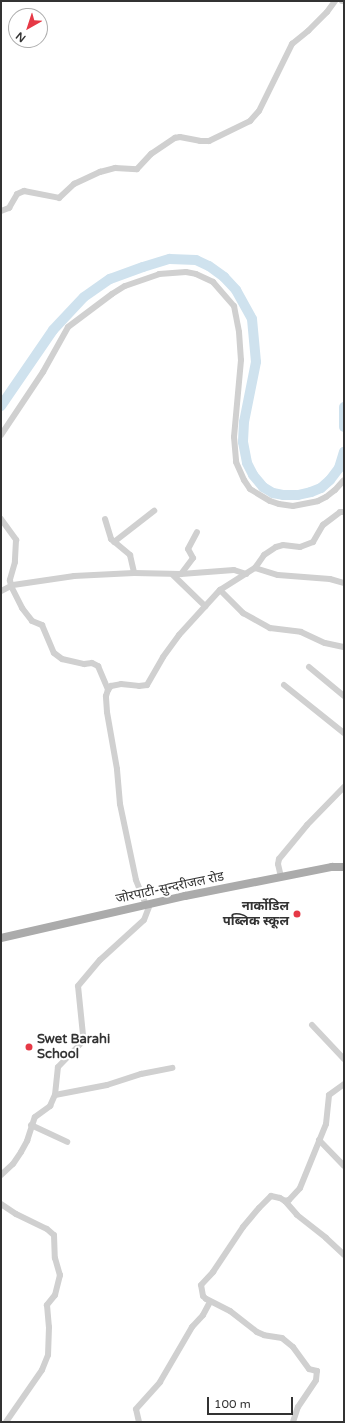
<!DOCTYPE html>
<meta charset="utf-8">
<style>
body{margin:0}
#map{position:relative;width:345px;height:1423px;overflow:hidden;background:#fff;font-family:"Varela Round","Noto Sans Devanagari",sans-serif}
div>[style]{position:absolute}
.river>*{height:10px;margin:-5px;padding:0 5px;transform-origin:5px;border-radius:5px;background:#cfe2ee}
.minor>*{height:6px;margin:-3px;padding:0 3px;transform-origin:3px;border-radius:3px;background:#d0d0d0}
.major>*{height:8px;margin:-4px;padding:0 4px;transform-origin:4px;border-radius:4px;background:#ababab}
.dots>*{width:11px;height:11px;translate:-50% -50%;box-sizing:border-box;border:2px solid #fff;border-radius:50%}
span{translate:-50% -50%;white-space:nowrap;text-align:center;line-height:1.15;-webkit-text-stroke:4px #fff;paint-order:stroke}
.street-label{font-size:13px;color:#333}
.poi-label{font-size:13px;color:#333;font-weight:700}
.right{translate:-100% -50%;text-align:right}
.left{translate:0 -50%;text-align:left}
.frame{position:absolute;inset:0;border:2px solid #333;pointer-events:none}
.north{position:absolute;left:8px;top:8px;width:40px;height:40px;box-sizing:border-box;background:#fff;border:1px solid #adadad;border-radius:50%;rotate:219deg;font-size:11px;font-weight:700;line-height:16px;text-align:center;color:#333}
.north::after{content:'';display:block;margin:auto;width:14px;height:18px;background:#e63946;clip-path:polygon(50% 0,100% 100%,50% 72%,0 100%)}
.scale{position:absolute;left:207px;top:1397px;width:86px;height:18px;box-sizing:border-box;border:2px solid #333;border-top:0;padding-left:5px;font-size:12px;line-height:14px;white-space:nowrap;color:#333;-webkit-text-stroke:3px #fff;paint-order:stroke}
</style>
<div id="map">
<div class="river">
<i style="left:1px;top:406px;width:92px;rotate:-55.6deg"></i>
<i style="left:53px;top:330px;width:45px;rotate:-46.8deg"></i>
<i style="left:84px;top:297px;width:32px;rotate:-35deg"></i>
<i style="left:110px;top:279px;width:35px;rotate:-20deg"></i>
<i style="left:143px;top:267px;width:28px;rotate:-17deg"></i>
<i style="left:170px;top:259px;width:26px;rotate:2deg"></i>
<i style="left:196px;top:260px;width:14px;rotate:25deg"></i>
<i style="left:209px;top:266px;width:19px;rotate:36deg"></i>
<i style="left:224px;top:277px;width:18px;rotate:47deg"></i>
<i style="left:236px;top:290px;width:33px;rotate:61deg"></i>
<i style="left:252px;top:319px;width:43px;rotate:84.7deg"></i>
<i style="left:256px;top:362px;width:61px;rotate:101.3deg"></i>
<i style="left:244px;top:422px;width:20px;rotate:93deg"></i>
<i style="left:243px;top:442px;width:21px;rotate:79deg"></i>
<i style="left:247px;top:463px;width:13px;rotate:63deg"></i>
<i style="left:253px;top:475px;width:16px;rotate:50deg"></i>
<i style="left:263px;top:487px;width:12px;rotate:31deg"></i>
<i style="left:273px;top:493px;width:10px;rotate:11deg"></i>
<i style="left:283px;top:495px;width:15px"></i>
<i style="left:298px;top:495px;width:13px;rotate:-13deg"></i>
<i style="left:311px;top:492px;width:11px;rotate:-22deg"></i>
<i style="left:321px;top:488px;width:12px;rotate:-42deg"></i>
<i style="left:330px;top:480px;width:15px;rotate:-53deg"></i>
<i style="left:339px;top:468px;width:17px;rotate:-73deg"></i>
<i style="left:344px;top:407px;width:20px;rotate:90deg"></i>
</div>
<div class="minor">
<i style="left:342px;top:1px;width:2px"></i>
<i style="left:1px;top:211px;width:9px;rotate:-21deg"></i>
<i style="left:9px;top:208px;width:16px;rotate:-60deg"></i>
<i style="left:17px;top:194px;width:8px;rotate:-23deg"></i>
<i style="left:24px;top:191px;width:36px;rotate:11deg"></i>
<i style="left:59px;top:198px;width:21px;rotate:-43deg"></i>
<i style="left:74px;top:184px;width:29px;rotate:-25deg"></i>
<i style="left:100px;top:172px;width:16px;rotate:-15deg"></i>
<i style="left:115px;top:168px;width:22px;rotate:3deg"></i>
<i style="left:137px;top:169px;width:21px;rotate:-47deg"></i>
<i style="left:151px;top:154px;width:29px;rotate:-34deg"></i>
<i style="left:175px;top:138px;width:5px;rotate:-11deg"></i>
<i style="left:180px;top:137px;width:20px;rotate:11deg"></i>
<i style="left:200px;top:141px;width:9px"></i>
<i style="left:209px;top:141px;width:46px;rotate:-26deg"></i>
<i style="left:250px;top:121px;width:13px;rotate:-48deg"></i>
<i style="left:259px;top:111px;width:75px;rotate:-63.8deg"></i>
<i style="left:292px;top:44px;width:21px;rotate:-39deg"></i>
<i style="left:308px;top:31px;width:27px;rotate:-45deg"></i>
<i style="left:327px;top:12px;width:14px;rotate:-54deg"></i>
<i style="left:1px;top:435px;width:76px;rotate:-56.3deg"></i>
<i style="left:43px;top:372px;width:51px;rotate:-60.9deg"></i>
<i style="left:68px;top:327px;width:55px;rotate:-36.9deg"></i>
<i style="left:112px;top:294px;width:15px;rotate:-32deg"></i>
<i style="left:125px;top:286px;width:36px;rotate:-19deg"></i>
<i style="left:159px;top:274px;width:27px;rotate:-4deg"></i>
<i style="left:186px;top:272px;width:10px;rotate:11deg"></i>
<i style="left:196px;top:274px;width:19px;rotate:25deg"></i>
<i style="left:213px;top:282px;width:32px;rotate:49deg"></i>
<i style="left:234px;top:306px;width:26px;rotate:79deg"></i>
<i style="left:239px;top:332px;width:28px;rotate:86deg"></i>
<i style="left:241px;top:360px;width:77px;rotate:95.2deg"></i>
<i style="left:234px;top:437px;width:25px;rotate:85deg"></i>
<i style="left:236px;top:462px;width:20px;rotate:66deg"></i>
<i style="left:244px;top:480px;width:11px;rotate:56deg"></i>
<i style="left:250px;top:489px;width:23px;rotate:31deg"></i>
<i style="left:270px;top:501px;width:9px;rotate:18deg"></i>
<i style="left:279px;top:504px;width:14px;rotate:8deg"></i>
<i style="left:293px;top:506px;width:25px;rotate:-11deg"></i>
<i style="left:318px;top:501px;width:9px;rotate:-27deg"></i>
<i style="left:326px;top:497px;width:11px;rotate:-38deg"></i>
<i style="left:335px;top:490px;width:13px;rotate:-48deg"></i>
<i style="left:1px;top:519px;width:26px;rotate:54deg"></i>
<i style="left:16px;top:540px;width:22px;rotate:93deg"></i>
<i style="left:15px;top:562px;width:19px;rotate:106deg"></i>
<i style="left:10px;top:580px;width:6px;rotate:81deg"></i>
<i style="left:11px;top:586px;width:25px;rotate:63deg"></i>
<i style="left:22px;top:608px;width:16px;rotate:52deg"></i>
<i style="left:32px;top:621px;width:11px;rotate:22deg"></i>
<i style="left:42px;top:625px;width:30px;rotate:67deg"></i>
<i style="left:54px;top:653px;width:10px;rotate:37deg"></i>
<i style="left:62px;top:659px;width:23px;rotate:13deg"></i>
<i style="left:84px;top:664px;width:8px;rotate:-7deg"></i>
<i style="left:92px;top:663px;width:7px;rotate:27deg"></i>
<i style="left:98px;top:666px;width:26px;rotate:67deg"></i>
<i style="left:105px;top:519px;width:21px;rotate:73deg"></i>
<i style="left:111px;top:539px;width:25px;rotate:40deg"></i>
<i style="left:130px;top:555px;width:18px;rotate:77deg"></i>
<i style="left:114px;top:542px;width:51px;rotate:-37.8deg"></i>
<i style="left:255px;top:568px;width:24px;rotate:17deg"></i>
<i style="left:278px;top:575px;width:52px;rotate:4.4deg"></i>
<i style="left:330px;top:579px;width:15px;rotate:16deg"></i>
<i style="left:181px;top:574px;width:20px;rotate:-53deg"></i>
<i style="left:193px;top:558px;width:10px;rotate:-119deg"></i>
<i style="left:188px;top:549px;width:19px;rotate:-62deg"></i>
<i style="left:173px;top:575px;width:45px;rotate:44.1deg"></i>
<i style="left:220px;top:590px;width:33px;rotate:45deg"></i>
<i style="left:243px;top:613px;width:31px;rotate:29deg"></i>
<i style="left:270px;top:628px;width:31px;rotate:7deg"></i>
<i style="left:301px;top:632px;width:26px;rotate:25deg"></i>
<i style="left:325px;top:643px;width:19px;rotate:12deg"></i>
<i style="left:1px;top:591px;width:13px;rotate:-27deg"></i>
<i style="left:13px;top:585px;width:62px;rotate:-8.4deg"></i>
<i style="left:74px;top:576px;width:60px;rotate:-2.9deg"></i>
<i style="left:134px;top:573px;width:47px;rotate:1.2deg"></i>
<i style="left:181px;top:574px;width:53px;rotate:-4.3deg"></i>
<i style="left:234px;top:570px;width:13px;rotate:18deg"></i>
<i style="left:309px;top:667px;width:45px;rotate:39.6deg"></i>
<i style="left:284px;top:685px;width:77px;rotate:38.7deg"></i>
<i style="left:281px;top:877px;width:13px;rotate:-103deg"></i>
<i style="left:278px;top:864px;width:5px;rotate:-79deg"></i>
<i style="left:279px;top:859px;width:44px;rotate:-50.5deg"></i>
<i style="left:307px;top:825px;width:53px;rotate:-45.8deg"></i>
<i style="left:146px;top:905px;width:27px;rotate:-112deg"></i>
<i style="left:136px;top:880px;width:78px;rotate:-101.9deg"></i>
<i style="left:120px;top:804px;width:35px;rotate:-95deg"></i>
<i style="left:117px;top:769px;width:58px;rotate:-100deg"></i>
<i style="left:107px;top:712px;width:16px;rotate:-94deg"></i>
<i style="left:106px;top:696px;width:6px;rotate:-72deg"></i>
<i style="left:108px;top:690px;width:5px;rotate:-53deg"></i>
<i style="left:111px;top:686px;width:10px;rotate:-11deg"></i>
<i style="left:121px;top:684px;width:18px;rotate:6deg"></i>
<i style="left:139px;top:686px;width:8px;rotate:-7deg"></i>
<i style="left:147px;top:685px;width:32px;rotate:-60deg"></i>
<i style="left:163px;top:657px;width:27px;rotate:-54deg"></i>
<i style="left:179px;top:635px;width:61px;rotate:-47.7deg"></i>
<i style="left:220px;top:590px;width:41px;rotate:-32.2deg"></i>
<i style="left:255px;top:568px;width:16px;rotate:-55deg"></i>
<i style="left:264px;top:555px;width:14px;rotate:-34deg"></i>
<i style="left:276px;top:547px;width:7px;rotate:-16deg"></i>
<i style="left:283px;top:545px;width:17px;rotate:7deg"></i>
<i style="left:300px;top:547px;width:14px;rotate:-21deg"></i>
<i style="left:313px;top:542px;width:20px;rotate:-60deg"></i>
<i style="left:323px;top:525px;width:21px;rotate:-37deg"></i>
<i style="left:340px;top:512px;width:4px"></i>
<i style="left:312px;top:1025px;width:47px;rotate:46.7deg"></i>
<i style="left:55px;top:1095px;width:53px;rotate:-10.9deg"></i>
<i style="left:107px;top:1085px;width:36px;rotate:-18deg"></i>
<i style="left:141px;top:1074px;width:32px;rotate:-11deg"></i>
<i style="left:31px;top:1125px;width:40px;rotate:25deg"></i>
<i style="left:319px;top:1140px;width:36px;rotate:46deg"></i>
<i style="left:1px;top:1175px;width:16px;rotate:-43deg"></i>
<i style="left:13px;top:1164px;width:14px;rotate:-56deg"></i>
<i style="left:21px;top:1152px;width:13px;rotate:-61deg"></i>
<i style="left:27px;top:1141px;width:25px;rotate:-72deg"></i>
<i style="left:35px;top:1117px;width:19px;rotate:-36deg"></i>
<i style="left:50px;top:1106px;width:12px;rotate:-66deg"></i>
<i style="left:55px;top:1095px;width:28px;rotate:-84deg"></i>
<i style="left:58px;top:1067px;width:32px;rotate:-46deg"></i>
<i style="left:80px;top:1044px;width:9px;rotate:-72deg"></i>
<i style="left:83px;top:1035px;width:49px;rotate:-95.8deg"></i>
<i style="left:78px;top:986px;width:34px;rotate:-50deg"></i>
<i style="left:100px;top:960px;width:59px;rotate:-42.3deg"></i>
<i style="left:144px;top:920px;width:17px;rotate:-69deg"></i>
<i style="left:285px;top:1201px;width:18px;rotate:49deg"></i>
<i style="left:297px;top:1215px;width:37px;rotate:38deg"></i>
<i style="left:326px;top:1238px;width:25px;rotate:43deg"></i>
<i style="left:1px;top:1204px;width:18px;rotate:34deg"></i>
<i style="left:16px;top:1214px;width:34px;rotate:26deg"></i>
<i style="left:47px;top:1229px;width:9px;rotate:41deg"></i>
<i style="left:54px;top:1235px;width:23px;rotate:88deg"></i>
<i style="left:55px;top:1258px;width:18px;rotate:74deg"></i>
<i style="left:60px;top:1275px;width:21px;rotate:104deg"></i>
<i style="left:55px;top:1295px;width:13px;rotate:129deg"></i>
<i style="left:47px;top:1305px;width:22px;rotate:85deg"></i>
<i style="left:49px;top:1327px;width:28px;rotate:92deg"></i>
<i style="left:48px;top:1355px;width:16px;rotate:112deg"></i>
<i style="left:42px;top:1370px;width:63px;rotate:124.7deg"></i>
<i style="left:139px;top:1422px;width:13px;rotate:-103deg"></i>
<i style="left:136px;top:1409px;width:36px;rotate:-48deg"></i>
<i style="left:160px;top:1382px;width:64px;rotate:-59.8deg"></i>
<i style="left:192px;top:1327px;width:16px;rotate:-47deg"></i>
<i style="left:203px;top:1315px;width:15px;rotate:-62deg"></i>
<i style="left:293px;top:1422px;width:16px;rotate:-72deg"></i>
<i style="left:298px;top:1407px;width:32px;rotate:-56deg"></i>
<i style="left:316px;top:1380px;width:9px;rotate:-84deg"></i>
<i style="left:317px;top:1371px;width:8px;rotate:-166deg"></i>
<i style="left:309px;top:1369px;width:27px;rotate:-126deg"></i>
<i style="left:293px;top:1347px;width:14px;rotate:-141deg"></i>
<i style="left:282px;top:1338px;width:18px;rotate:-171deg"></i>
<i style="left:264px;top:1335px;width:8px;rotate:-157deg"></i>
<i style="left:257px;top:1332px;width:34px;rotate:-142deg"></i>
<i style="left:230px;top:1311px;width:27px;rotate:-153deg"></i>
<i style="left:206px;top:1299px;width:4px;rotate:-135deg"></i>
<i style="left:203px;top:1296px;width:11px;rotate:-100deg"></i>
<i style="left:201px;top:1285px;width:18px;rotate:-47deg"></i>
<i style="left:213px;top:1272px;width:54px;rotate:-56.3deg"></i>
<i style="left:243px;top:1227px;width:25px;rotate:-50deg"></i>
<i style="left:259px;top:1208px;width:17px;rotate:-45deg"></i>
<i style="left:271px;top:1196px;width:9px;rotate:13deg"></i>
<i style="left:280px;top:1198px;width:6px;rotate:31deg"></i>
<i style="left:285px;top:1201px;width:4px;rotate:-14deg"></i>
<i style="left:289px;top:1200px;width:16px;rotate:-47deg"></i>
<i style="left:300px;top:1188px;width:69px;rotate:-67.9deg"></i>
<i style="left:326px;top:1124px;width:29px;rotate:-84deg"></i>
<i style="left:329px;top:1095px;width:19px;rotate:-36deg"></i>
</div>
<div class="major">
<i style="left:1px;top:938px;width:189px;rotate:-12.9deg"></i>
<i style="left:185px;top:896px;width:150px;rotate:-11.2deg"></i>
<i style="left:332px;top:867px;width:12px"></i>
</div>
<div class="dots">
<i style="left:297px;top:914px;background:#e63946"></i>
<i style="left:29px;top:1047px;background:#e63946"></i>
</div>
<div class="street-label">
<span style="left:170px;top:888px;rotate:-12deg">जोरपाटी-सुन्दरीजल रोड</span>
</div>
<div class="poi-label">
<span class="right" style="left:289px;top:914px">नार्कोडिल<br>पब्लिक स्कूल</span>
<span class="left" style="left:37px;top:1047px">Swet Barahi<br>School</span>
</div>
<div class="frame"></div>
<div class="north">N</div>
<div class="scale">100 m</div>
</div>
